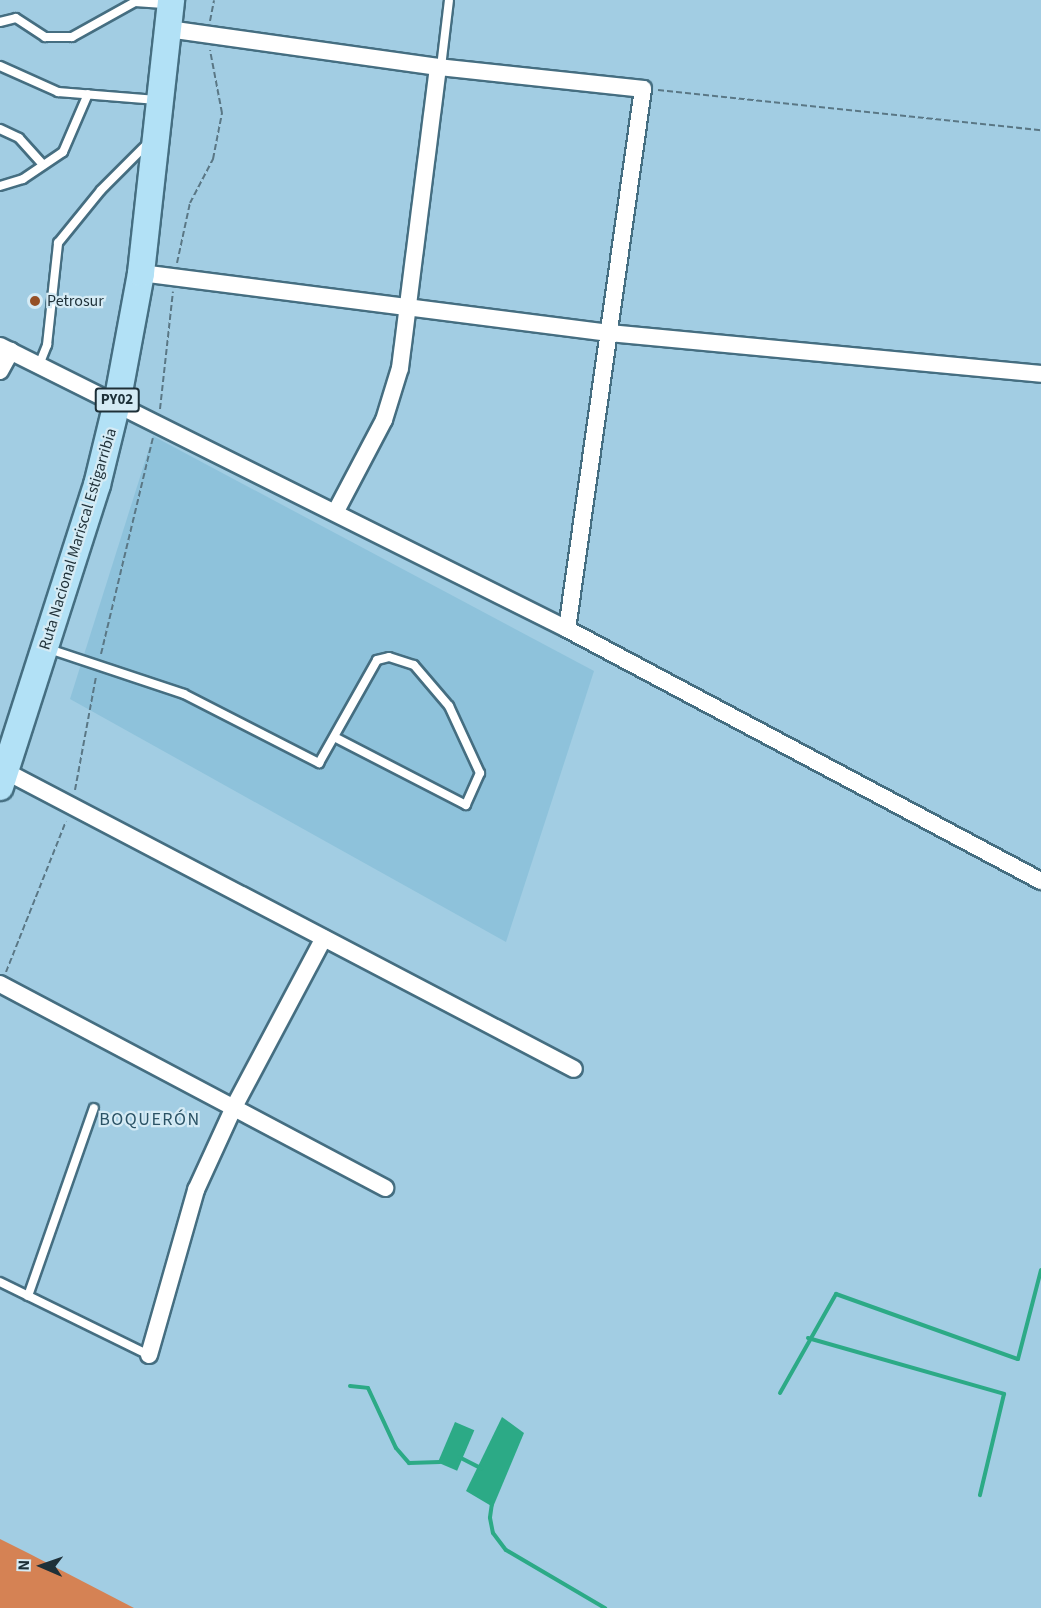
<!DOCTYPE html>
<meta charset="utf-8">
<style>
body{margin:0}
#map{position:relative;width:1041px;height:1608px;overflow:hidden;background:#a2cde3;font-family:"Source Sans 3",sans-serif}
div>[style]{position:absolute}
.built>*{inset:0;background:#8ec2db}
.green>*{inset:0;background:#d58254}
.water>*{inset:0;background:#2caa86;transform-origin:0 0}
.stream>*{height:4px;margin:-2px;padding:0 2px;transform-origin:2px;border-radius:2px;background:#2caa86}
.path>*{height:2px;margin-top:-1px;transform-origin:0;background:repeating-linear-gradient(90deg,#5a7785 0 6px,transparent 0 9px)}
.roads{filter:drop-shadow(2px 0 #456e81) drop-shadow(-2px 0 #456e81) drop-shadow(0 2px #456e81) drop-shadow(0 -2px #456e81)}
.lane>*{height:8px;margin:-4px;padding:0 4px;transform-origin:4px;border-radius:4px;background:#fff}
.street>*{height:16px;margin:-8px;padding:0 8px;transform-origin:8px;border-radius:8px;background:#fff}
.primary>*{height:26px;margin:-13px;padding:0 13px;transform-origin:13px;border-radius:13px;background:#b2e1f6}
.dots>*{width:16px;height:16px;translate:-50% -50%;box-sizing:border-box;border:3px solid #d5ebf5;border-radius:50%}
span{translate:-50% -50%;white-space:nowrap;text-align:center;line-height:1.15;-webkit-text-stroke:4.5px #d5ebf5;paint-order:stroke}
.shield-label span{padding:2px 4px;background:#d5ebf5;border:2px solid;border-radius:4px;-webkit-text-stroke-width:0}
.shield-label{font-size:15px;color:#1e3038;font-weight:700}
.poi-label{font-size:16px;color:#1e3038}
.left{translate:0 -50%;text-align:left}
.street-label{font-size:16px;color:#1e3038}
.neighbourhood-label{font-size:18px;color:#2a5265;letter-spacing:1.5px}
.north{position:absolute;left:12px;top:1536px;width:60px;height:60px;-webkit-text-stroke:4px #d5ebf5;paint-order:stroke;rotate:272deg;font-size:16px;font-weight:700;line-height:24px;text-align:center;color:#1e3038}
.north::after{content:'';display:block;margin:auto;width:21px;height:27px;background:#1e3038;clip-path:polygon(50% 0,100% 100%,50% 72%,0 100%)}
</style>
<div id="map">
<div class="built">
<i style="clip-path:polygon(153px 436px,594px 671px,506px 942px,70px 699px)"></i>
</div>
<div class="green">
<i style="clip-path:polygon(0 1539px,28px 1553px,134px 1608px,0 1608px)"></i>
</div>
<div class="water">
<i style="clip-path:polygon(502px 1417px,524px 1433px,493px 1507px,466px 1491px)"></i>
<i style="left:455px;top:1422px;width:21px;height:44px;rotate:23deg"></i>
</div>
<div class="stream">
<i style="left:808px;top:1338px;width:204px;rotate:15.9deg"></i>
<i style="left:1004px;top:1394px;width:104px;rotate:103.4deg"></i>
<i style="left:350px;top:1386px;width:18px;rotate:6deg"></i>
<i style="left:368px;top:1388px;width:66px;rotate:65deg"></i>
<i style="left:396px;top:1448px;width:20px;rotate:49deg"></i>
<i style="left:409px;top:1463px;width:31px;rotate:-2deg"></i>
<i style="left:780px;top:1393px;width:114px;rotate:-60.5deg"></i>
<i style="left:836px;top:1294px;width:193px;rotate:19.7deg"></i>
<i style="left:1018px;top:1359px;width:92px;rotate:-75.5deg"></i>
<i style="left:459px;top:1457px;width:25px;rotate:27deg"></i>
<i style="left:492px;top:1503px;width:15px;rotate:98deg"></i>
<i style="left:490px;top:1518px;width:15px;rotate:79deg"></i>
<i style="left:493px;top:1533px;width:21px;rotate:53deg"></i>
<i style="left:506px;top:1550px;width:115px;rotate:30.4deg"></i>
</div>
<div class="path">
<i style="left:210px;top:21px;width:21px;rotate:-79deg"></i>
<i style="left:658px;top:90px;width:385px;rotate:6deg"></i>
<i style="left:177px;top:263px;width:61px;rotate:-77.8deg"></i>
<i style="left:190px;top:203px;width:50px;rotate:-62.4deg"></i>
<i style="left:213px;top:159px;width:47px;rotate:-78.9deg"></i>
<i style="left:222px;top:113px;width:64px;rotate:-100.8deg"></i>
<i style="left:160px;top:409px;width:118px;rotate:-83.7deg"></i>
<i style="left:101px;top:654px;width:222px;rotate:-76.5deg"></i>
<i style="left:75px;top:790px;width:115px;rotate:-79.5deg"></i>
<i style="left:6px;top:972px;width:162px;rotate:-68.3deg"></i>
</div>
<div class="roads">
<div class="lane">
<i style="left:0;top:22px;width:16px;rotate:-14deg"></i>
<i style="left:16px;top:18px;width:35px;rotate:33deg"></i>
<i style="left:45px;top:37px;width:27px"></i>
<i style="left:72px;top:37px;width:72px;rotate:-29.1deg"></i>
<i style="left:135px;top:2px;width:32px;rotate:4deg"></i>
<i style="left:0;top:66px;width:64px;rotate:24.1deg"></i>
<i style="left:58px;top:92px;width:99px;rotate:4.6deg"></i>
<i style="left:441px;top:67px;width:67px;rotate:-83.2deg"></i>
<i style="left:0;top:129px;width:21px;rotate:25deg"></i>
<i style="left:19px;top:138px;width:36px;rotate:48deg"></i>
<i style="left:0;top:186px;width:24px;rotate:-17deg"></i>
<i style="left:23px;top:179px;width:48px;rotate:-34deg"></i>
<i style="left:63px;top:152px;width:63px;rotate:-66.7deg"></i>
<i style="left:39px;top:365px;width:22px;rotate:-68deg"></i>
<i style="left:47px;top:345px;width:103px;rotate:-83.8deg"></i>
<i style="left:58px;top:243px;width:68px;rotate:-50.9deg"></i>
<i style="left:101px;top:190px;width:66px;rotate:-45deg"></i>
<i style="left:49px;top:649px;width:142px;rotate:18.4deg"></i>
<i style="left:184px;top:694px;width:152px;rotate:27.1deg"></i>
<i style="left:319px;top:763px;width:118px;rotate:-60.6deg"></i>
<i style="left:377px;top:660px;width:12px;rotate:-14deg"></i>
<i style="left:389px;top:657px;width:26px;rotate:18deg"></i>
<i style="left:414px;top:665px;width:54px;rotate:49.5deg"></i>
<i style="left:449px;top:706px;width:74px;rotate:65.2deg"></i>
<i style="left:480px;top:773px;width:35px;rotate:114deg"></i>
<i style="left:466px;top:805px;width:148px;rotate:-152.7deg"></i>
<i style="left:0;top:1282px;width:166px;rotate:26.1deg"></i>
<i style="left:28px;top:1296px;width:199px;rotate:-70.7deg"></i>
</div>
<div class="street">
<i style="left:168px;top:29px;width:273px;rotate:8deg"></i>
<i style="left:438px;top:67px;width:206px;rotate:6.1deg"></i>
<i style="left:643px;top:89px;width:545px;rotate:98.01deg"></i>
<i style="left:141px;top:273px;width:472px;rotate:7.3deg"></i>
<i style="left:609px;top:333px;width:434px;rotate:5.4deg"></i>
<i style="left:0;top:346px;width:634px;rotate:26.52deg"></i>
<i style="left:567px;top:629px;width:537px;rotate:28deg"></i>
<i style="left:0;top:371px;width:23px;rotate:-61deg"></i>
<i style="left:336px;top:511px;width:103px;rotate:-62.2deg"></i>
<i style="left:384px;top:420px;width:54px;rotate:-72.9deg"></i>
<i style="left:400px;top:368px;width:303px;rotate:-82.8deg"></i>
<i style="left:5px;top:771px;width:642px;rotate:27.64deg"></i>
<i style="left:0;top:984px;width:436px;rotate:27.9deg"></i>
<i style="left:149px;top:1355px;width:172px;rotate:-74.1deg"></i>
<i style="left:196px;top:1190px;width:91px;rotate:-65.4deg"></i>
<i style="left:234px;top:1107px;width:191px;rotate:-62deg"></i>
</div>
<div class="primary">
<i style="left:0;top:787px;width:317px;rotate:-72.2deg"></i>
<i style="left:97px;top:485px;width:84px;rotate:-76.3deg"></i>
<i style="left:117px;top:403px;width:132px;rotate:-79.5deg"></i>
<i style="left:141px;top:273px;width:275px;rotate:-83.7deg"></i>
</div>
</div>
<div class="dots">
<i style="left:35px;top:301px;background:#955026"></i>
</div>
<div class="shield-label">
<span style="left:117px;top:400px">PY02</span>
</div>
<div class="poi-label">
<span class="left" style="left:47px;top:301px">Petrosur</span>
</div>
<div class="street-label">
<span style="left:78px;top:539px;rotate:-73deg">Ruta Nacional Mariscal Estigarribia</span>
</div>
<div class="neighbourhood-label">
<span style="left:150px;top:1120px">BOQUERÓN</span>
</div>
<div class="north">N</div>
</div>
